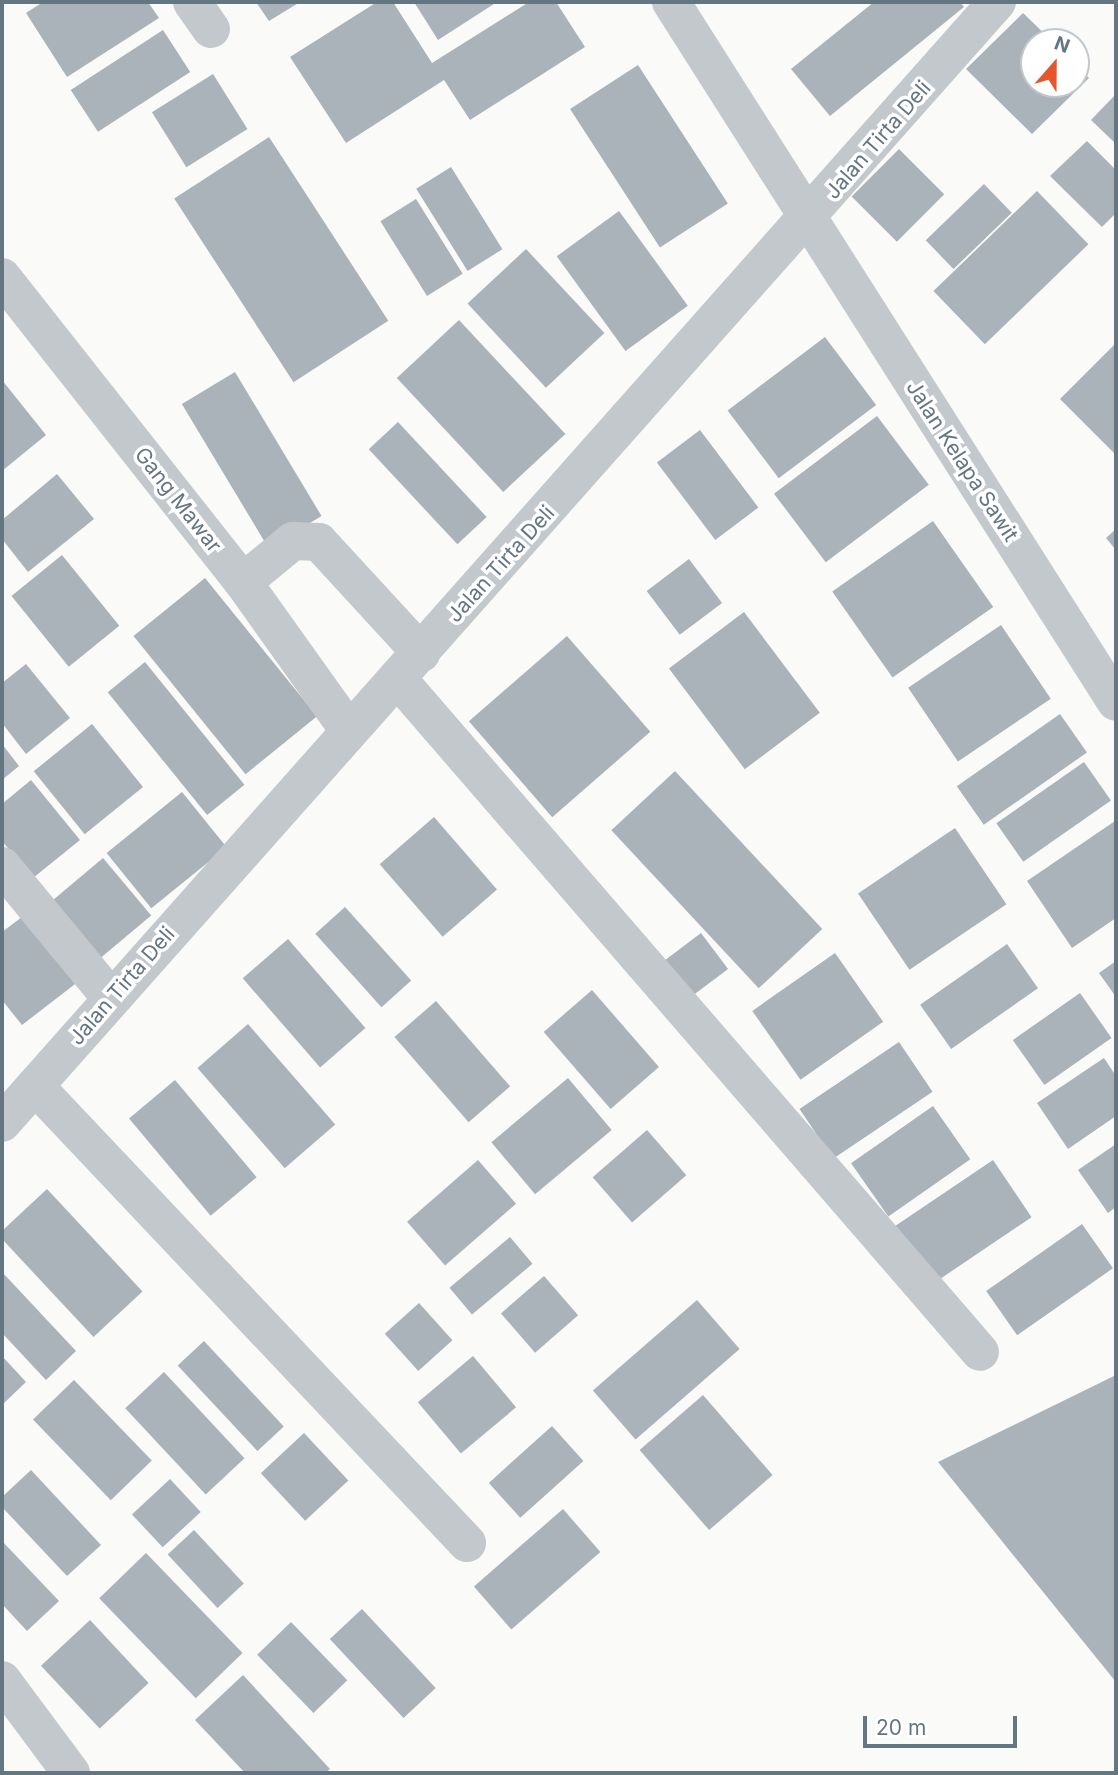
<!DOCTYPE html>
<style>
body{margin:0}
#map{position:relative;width:1118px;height:1775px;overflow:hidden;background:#fafaf8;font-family:Inter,sans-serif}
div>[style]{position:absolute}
.building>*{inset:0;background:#aab3b9;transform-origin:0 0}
.minor>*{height:38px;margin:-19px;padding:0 19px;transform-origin:19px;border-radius:19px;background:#c3c8cc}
.tertiary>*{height:38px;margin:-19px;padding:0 19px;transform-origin:19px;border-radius:19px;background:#c3c8cc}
span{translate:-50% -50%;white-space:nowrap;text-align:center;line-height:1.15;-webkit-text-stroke:7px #fff;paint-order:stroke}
.street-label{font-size:21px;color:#657683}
.frame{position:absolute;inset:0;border:4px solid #657683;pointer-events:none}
.north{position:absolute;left:1020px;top:28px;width:70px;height:70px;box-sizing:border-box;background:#fff;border:2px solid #c1c8cd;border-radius:50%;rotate:21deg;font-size:19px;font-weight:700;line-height:28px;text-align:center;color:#657683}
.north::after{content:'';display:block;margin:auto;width:24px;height:32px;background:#e4572e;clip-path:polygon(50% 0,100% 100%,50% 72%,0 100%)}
.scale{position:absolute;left:863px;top:1716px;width:154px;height:32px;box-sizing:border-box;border:4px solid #657683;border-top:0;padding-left:9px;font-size:21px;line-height:24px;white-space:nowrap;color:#657683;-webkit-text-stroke:5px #fff;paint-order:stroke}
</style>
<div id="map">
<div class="building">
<i style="clip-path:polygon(43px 2px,148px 2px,159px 18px,67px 77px,26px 13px)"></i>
<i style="clip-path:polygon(256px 2px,300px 2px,269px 21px)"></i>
<i style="clip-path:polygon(377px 2px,393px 2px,432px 63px,529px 2px,556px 2px,585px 47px,470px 120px,444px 80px,346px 143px,290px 57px)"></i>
<i style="clip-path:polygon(414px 2px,497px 2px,438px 40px)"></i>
<i style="clip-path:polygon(874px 2px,960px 2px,964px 7px,830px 116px,791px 69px)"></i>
<i style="clip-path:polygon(1023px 13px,1053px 42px,1034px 42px,1034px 84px,1076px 84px,1076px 65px,1089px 78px,1032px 134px,966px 69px)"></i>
<i style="left:163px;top:30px;width:50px;height:110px;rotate:57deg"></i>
<i style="left:638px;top:65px;width:165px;height:81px;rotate:57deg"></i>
<i style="left:213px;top:74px;width:65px;height:72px;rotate:58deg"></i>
<i style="clip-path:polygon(1116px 94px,1116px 144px,1091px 120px)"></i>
<i style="left:269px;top:137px;width:219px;height:113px;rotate:57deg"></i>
<i style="clip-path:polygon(1087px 141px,1116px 170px,1116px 213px,1102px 227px,1050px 176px)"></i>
<i style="left:899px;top:149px;width:64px;height:67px;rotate:45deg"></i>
<i style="left:451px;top:167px;width:97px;height:41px;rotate:58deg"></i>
<i style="left:984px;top:184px;width:40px;height:81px;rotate:46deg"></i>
<i style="left:1037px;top:191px;width:74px;height:144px;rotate:46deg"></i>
<i style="left:416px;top:199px;width:88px;height:42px;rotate:58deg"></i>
<i style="left:619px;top:211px;width:117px;height:77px;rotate:54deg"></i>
<i style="left:526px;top:249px;width:115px;height:80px;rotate:47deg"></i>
<i style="left:459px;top:320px;width:156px;height:85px;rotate:47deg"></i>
<i style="left:825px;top:337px;width:85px;height:122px;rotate:53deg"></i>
<i style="clip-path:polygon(1116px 343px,1116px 455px,1060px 399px)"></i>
<i style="left:235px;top:372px;width:168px;height:62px;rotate:59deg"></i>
<i style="clip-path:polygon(2px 380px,46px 435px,2px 471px)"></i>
<i style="left:877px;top:416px;width:86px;height:129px;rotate:53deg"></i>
<i style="left:398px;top:422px;width:130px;height:40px;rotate:47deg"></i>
<i style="left:700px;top:430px;width:97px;height:54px;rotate:53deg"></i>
<i style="clip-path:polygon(57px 474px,94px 519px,28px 572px,2px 539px,2px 520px)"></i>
<i style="left:933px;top:521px;width:105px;height:123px;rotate:55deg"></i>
<i style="clip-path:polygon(1116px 529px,1116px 550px,1106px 538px)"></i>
<i style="left:62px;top:555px;width:91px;height:65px;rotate:51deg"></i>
<i style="left:689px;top:559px;width:55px;height:53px;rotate:53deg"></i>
<i style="left:205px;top:578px;width:178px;height:92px;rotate:51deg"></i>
<i style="left:744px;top:612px;width:126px;height:94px;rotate:53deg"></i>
<i style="left:1001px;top:625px;width:89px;height:112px;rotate:56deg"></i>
<i style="left:567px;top:636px;width:127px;height:130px;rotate:49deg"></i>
<i style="left:145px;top:662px;width:158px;height:48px;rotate:51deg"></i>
<i style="clip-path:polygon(26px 664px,70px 718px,26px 754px,2px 723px,2px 683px)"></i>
<i style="left:1060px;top:714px;width:47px;height:126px;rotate:55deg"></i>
<i style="left:92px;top:724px;width:81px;height:75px;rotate:51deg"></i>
<i style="clip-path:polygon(2px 744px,19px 766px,2px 780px)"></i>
<i style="left:1084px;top:762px;width:47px;height:107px;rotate:55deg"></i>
<i style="left:675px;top:771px;width:216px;height:87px;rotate:47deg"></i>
<i style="clip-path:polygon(31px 780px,80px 840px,33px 878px,2px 841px,2px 804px)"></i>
<i style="left:182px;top:792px;width:71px;height:97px;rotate:51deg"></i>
<i style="left:434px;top:817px;width:96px;height:72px;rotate:49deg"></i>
<i style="clip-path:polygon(1115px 821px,1116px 918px,1072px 948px,1027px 881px)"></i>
<i style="left:955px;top:828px;width:92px;height:117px;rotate:56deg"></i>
<i style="left:103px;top:858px;width:75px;height:78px;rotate:50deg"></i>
<i style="left:345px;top:907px;width:99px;height:40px;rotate:48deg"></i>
<i style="clip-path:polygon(26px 914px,79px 981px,22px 1025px,2px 1000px,2px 932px)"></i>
<i style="left:701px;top:933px;width:45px;height:46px;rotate:53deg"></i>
<i style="left:288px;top:939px;width:118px;height:60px;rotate:49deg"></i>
<i style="left:1007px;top:944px;width:54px;height:106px;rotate:55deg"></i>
<i style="left:835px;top:953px;width:84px;height:101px;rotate:55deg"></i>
<i style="clip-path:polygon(1116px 961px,1116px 997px,1099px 973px)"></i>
<i style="left:592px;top:990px;width:102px;height:64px;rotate:49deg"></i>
<i style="left:1080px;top:993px;width:55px;height:82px;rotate:55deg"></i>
<i style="left:436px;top:1001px;width:113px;height:55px;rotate:49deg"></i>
<i style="left:248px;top:1024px;width:133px;height:67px;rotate:49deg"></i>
<i style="left:899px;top:1042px;width:60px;height:120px;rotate:56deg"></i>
<i style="clip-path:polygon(1104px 1058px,1116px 1076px,1116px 1116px,1068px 1149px,1037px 1103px)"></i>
<i style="left:568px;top:1078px;width:68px;height:100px;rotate:50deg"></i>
<i style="left:175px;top:1080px;width:127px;height:60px;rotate:50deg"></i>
<i style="left:933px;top:1106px;width:65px;height:100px;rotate:55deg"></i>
<i style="left:647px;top:1130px;width:60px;height:72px;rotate:49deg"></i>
<i style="clip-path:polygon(1116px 1144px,1116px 1207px,1108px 1213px,1078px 1170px)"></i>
<i style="left:478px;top:1160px;width:58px;height:94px;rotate:49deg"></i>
<i style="left:993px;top:1160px;width:69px;height:118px;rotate:56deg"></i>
<i style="left:47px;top:1189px;width:140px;height:67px;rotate:47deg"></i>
<i style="left:1082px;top:1224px;width:54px;height:117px;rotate:55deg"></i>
<i style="left:510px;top:1237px;width:35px;height:79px;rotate:50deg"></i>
<i style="clip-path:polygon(2px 1272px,76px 1351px,46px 1380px,2px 1333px)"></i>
<i style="left:544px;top:1276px;width:52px;height:57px;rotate:49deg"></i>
<i style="left:697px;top:1300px;width:65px;height:138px;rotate:49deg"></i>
<i style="left:419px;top:1303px;width:50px;height:46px;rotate:48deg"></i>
<i style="left:204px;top:1341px;width:117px;height:36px;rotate:47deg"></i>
<i style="clip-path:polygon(2px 1356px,26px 1382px,2px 1405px)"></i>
<i style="left:473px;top:1356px;width:67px;height:72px;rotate:50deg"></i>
<i style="left:164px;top:1372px;width:118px;height:53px;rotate:47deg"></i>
<i style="clip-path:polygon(1116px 1375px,1116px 1682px,938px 1462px)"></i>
<i style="left:74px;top:1380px;width:112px;height:57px;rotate:46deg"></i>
<i style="left:703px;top:1395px;width:106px;height:84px;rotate:49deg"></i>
<i style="left:552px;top:1426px;width:47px;height:85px;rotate:48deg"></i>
<i style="left:304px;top:1433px;width:65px;height:59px;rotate:47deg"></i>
<i style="clip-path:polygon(31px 1470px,101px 1545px,67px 1576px,2px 1507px,2px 1497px)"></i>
<i style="left:170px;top:1479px;width:45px;height:52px;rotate:47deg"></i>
<i style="left:563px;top:1509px;width:57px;height:118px;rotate:49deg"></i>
<i style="left:194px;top:1530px;width:73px;height:36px;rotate:47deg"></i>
<i style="clip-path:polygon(2px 1541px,59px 1601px,27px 1631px,2px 1604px)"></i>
<i style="left:146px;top:1553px;width:139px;height:65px;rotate:46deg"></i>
<i style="left:362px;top:1609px;width:108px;height:44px;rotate:47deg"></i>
<i style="left:90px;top:1620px;width:86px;height:67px;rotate:47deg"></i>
<i style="left:291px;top:1622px;width:81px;height:47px;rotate:46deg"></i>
<i style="clip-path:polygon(243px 1675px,330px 1769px,325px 1773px,245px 1773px,195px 1720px)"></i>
</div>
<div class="minor">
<i style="left:192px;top:2px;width:33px;rotate:55deg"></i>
<i style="left:671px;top:2px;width:829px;rotate:57.56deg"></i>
<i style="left:2px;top:277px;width:389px;rotate:51.7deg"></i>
<i style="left:243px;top:582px;width:179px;rotate:54.5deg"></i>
<i style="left:243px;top:582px;width:65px;rotate:-39.4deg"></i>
<i style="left:293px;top:541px;width:26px;rotate:2deg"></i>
<i style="left:319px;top:542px;width:151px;rotate:47.4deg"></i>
<i style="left:397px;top:678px;width:891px;rotate:49.14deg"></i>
<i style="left:2px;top:866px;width:171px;rotate:50.5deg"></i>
<i style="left:35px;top:1086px;width:629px;rotate:46.61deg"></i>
<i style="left:2px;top:1680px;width:116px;rotate:53.4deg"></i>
</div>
<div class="tertiary">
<i style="left:2px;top:1123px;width:1499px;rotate:-48.41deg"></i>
</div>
<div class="street-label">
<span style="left:878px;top:140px;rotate:-49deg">Jalan Tirta Deli</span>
<span style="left:962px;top:461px;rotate:57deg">Jalan Kelapa Sawit</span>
<span style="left:178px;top:500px;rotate:52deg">Gang Mawar</span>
<span style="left:501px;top:564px;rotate:-48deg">Jalan Tirta Deli</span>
<span style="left:122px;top:986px;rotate:-49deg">Jalan Tirta Deli</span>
</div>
<div class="frame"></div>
<div class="north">N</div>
<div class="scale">20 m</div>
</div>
